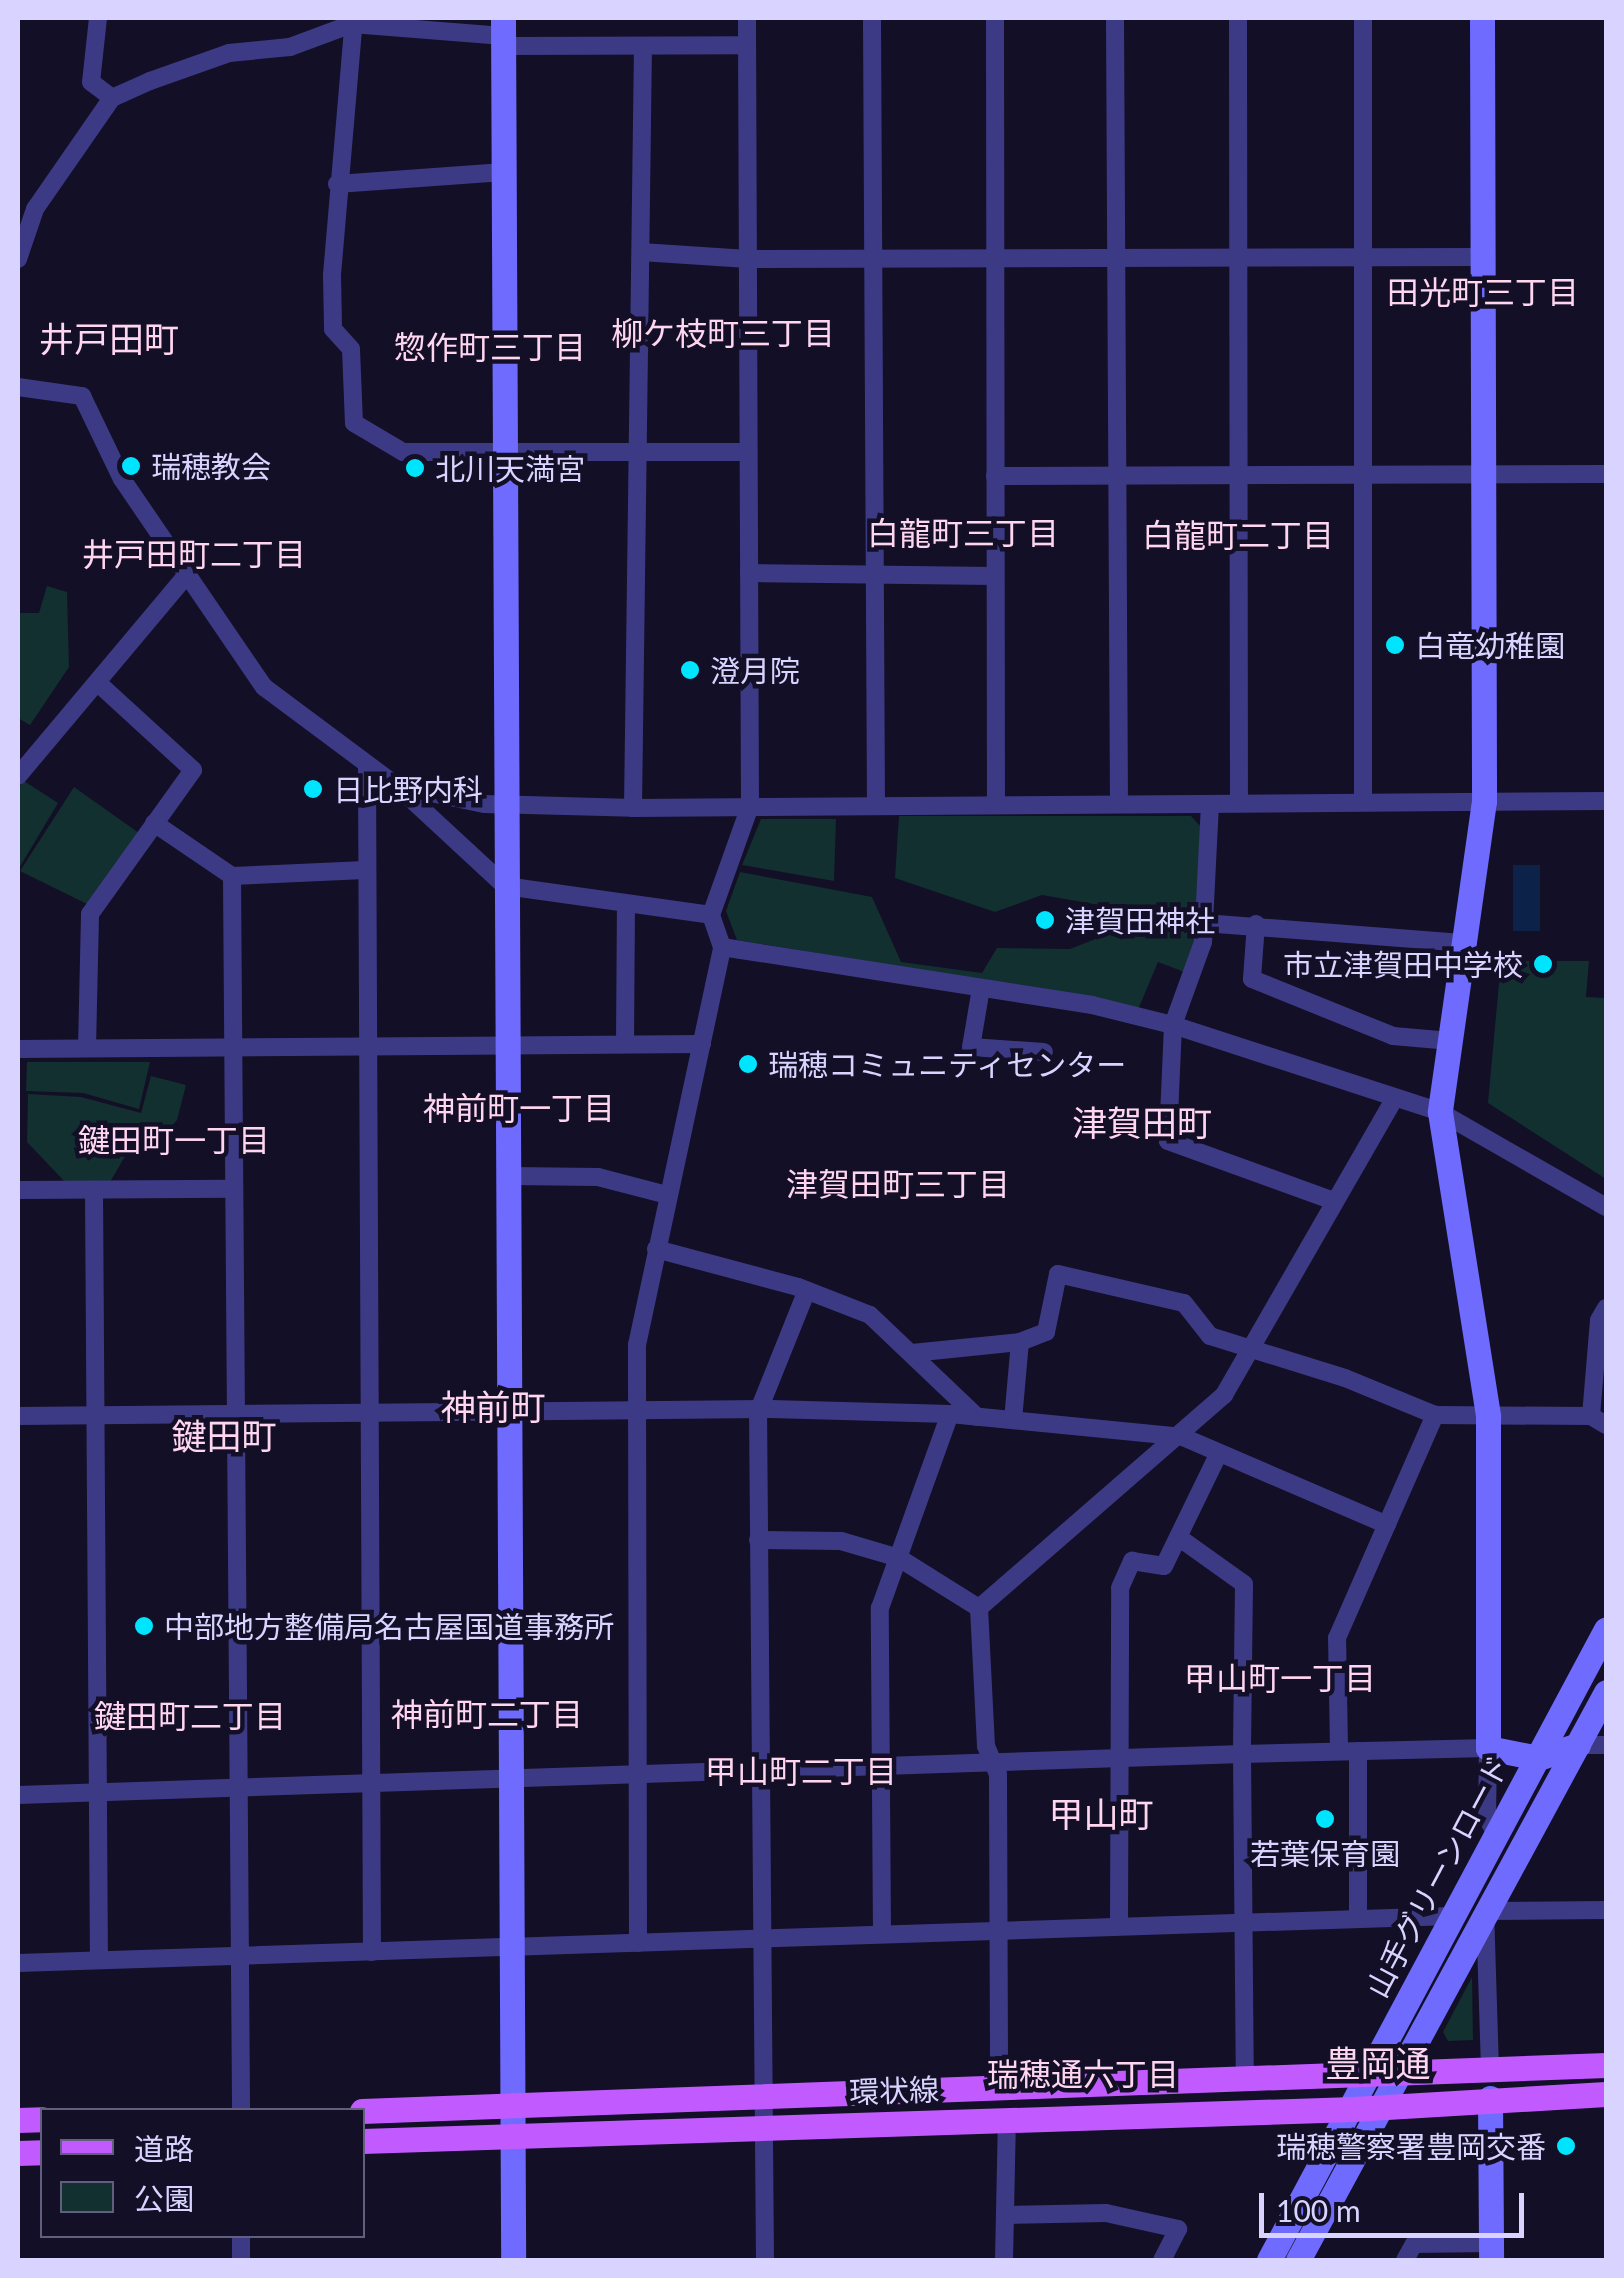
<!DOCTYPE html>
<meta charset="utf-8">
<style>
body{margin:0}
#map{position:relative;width:1624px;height:2278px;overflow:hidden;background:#130f26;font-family:Lato,"Noto Sans JP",sans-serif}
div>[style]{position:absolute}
.green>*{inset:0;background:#12302f}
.water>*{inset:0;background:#0c2248;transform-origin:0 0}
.street>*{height:18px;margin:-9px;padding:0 9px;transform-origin:9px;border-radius:9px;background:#3d3a85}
.secondary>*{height:25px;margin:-12.5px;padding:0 12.5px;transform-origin:12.5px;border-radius:12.5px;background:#6f6bff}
.primary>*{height:25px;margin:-12.5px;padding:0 12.5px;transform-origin:12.5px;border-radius:12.5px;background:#c25bff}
.dots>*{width:28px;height:28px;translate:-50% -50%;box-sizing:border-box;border:5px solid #130f26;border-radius:50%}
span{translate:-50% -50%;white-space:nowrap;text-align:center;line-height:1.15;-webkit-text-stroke:9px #130f26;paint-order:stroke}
.poi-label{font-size:30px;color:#d9d4ff}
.left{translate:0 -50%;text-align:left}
.right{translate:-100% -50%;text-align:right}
.street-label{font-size:30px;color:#d9d4ff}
.neighbourhood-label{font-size:32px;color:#ffd6f0}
.quarter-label{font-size:35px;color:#ffd6f0}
.frame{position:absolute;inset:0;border:20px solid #d9d4ff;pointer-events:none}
.legend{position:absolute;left:40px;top:2108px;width:325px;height:130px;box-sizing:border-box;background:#130f26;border:2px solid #625e7d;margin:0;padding:12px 18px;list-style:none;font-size:30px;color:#d9d4ff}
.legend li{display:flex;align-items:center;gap:20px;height:50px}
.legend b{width:50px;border:2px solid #625e7d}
.scale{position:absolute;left:1259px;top:2193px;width:265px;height:45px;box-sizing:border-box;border:5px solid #d9d4ff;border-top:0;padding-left:12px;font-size:30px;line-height:35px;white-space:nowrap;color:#d9d4ff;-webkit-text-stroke:8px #130f26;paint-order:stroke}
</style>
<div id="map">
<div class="green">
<i style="clip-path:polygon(47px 586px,67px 592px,69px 667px,30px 725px,18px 718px,18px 613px,39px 613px)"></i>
<i style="clip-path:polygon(24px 781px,58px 803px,18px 870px,18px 789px)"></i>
<i style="clip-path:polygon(74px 787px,139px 833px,89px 905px,20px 871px)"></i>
<i style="clip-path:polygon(899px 816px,1191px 816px,1204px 830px,1199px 941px,1187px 973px,1158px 962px,1137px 1012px,1094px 998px,737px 940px,726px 911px,740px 872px,872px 897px,901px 962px,982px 973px,997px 948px,1070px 949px,1103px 936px,1105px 906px,1042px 895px,995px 912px,895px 878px)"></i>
<i style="clip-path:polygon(761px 819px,836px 819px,834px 881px,742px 865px)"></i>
<i style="clip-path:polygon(1501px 961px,1589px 961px,1586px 997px,1606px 998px,1606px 1179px,1488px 1103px)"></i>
<i style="clip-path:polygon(27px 1062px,150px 1062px,139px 1109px,83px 1093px,26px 1091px)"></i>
<i style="clip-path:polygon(151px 1076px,186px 1085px,177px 1120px,149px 1153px,127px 1153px,110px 1182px,66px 1183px,27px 1142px,28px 1094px,81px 1097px,141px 1113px)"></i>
<i style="clip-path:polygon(1472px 1977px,1473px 2040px,1448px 2041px,1443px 2032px)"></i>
</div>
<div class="water">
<i style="left:1513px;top:865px;width:27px;height:66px"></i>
</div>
<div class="street">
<i style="left:98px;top:18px;width:64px;rotate:96.2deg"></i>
<i style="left:91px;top:82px;width:26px;rotate:37deg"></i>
<i style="left:354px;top:18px;width:258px;rotate:94.9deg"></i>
<i style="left:332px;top:275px;width:54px;rotate:88.9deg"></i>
<i style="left:333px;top:329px;width:27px;rotate:48deg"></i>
<i style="left:351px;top:349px;width:74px;rotate:87.7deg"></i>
<i style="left:354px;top:423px;width:57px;rotate:30.6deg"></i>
<i style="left:403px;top:452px;width:345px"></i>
<i style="left:872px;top:18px;width:787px;rotate:89.71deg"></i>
<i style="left:995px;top:18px;width:784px;rotate:89.93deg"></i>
<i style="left:1115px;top:18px;width:785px;rotate:89.71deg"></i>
<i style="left:1238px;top:18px;width:785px;rotate:89.93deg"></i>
<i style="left:504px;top:46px;width:243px;rotate:-0.2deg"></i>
<i style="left:337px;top:184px;width:167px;rotate:-4.1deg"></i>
<i style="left:641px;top:252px;width:107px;rotate:3.7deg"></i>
<i style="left:748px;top:259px;width:736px;rotate:-0.16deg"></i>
<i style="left:18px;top:259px;width:53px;rotate:-71.2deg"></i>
<i style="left:35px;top:209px;width:135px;rotate:-55.3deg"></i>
<i style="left:112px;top:98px;width:42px;rotate:-24.1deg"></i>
<i style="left:150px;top:81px;width:84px;rotate:-19.5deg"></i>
<i style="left:229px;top:53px;width:61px;rotate:-5.6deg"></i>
<i style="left:290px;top:47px;width:66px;rotate:-20.4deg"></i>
<i style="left:352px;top:24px;width:152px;rotate:4.5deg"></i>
<i style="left:18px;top:387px;width:65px;rotate:8deg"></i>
<i style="left:82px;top:396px;width:92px;rotate:64.3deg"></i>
<i style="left:122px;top:479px;width:252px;rotate:55.7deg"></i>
<i style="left:264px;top:687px;width:166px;rotate:36.7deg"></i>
<i style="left:397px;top:786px;width:90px;rotate:11.6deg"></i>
<i style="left:485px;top:804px;width:148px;rotate:1.5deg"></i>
<i style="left:633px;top:808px;width:973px;rotate:-0.41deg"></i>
<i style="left:995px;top:476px;width:611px;rotate:-0.19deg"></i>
<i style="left:749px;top:573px;width:245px;rotate:0.7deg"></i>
<i style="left:367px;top:767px;width:1185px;rotate:89.76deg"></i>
<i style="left:18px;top:776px;width:266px;rotate:-50deg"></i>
<i style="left:397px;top:786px;width:147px;rotate:42.8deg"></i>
<i style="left:505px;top:886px;width:208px;rotate:8deg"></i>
<i style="left:1363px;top:802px;width:784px;rotate:-90deg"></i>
<i style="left:1210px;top:804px;width:138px;rotate:92.9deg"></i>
<i style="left:1203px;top:942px;width:88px;rotate:109.9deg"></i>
<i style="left:1173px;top:1025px;width:116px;rotate:92.5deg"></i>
<i style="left:1168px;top:1141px;width:177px;rotate:19.9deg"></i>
<i style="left:633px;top:808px;width:762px;rotate:-89.25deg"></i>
<i style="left:154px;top:823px;width:94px;rotate:34.2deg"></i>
<i style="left:232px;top:876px;width:133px;rotate:-2.6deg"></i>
<i style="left:232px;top:876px;width:1234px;rotate:89.58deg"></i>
<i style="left:1204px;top:923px;width:262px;rotate:4.4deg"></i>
<i style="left:1256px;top:924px;width:55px;rotate:94.2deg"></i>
<i style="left:1252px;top:979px;width:152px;rotate:22deg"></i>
<i style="left:1393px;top:1036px;width:58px;rotate:4.9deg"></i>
<i style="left:722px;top:947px;width:375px;rotate:8.9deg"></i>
<i style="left:1092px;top:1005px;width:83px;rotate:13.9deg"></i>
<i style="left:1173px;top:1025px;width:281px;rotate:18deg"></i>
<i style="left:1440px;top:1112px;width:191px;rotate:29.8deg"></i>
<i style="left:981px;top:988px;width:60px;rotate:99.6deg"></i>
<i style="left:971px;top:1047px;width:73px;rotate:3.9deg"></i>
<i style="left:625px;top:1044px;width:139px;rotate:-89.6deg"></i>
<i style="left:87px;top:1048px;width:134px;rotate:-88.7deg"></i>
<i style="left:90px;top:914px;width:177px;rotate:-54.4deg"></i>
<i style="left:193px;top:770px;width:129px;rotate:-137.5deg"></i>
<i style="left:18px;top:1049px;width:684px;rotate:-0.42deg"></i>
<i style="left:510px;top:1176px;width:88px;rotate:0.7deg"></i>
<i style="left:598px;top:1177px;width:71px;rotate:14.6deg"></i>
<i style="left:18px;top:1190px;width:215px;rotate:-0.3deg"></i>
<i style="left:94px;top:1190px;width:768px;rotate:89.63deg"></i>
<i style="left:656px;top:1249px;width:147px;rotate:15deg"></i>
<i style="left:798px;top:1287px;width:77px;rotate:21.3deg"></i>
<i style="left:870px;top:1315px;width:148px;rotate:43.6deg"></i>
<i style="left:912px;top:1353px;width:109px;rotate:-5.8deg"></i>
<i style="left:1020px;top:1342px;width:28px;rotate:-21deg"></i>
<i style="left:1046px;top:1332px;width:59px;rotate:-78.3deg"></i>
<i style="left:1058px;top:1274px;width:129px;rotate:13deg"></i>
<i style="left:1184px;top:1303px;width:42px;rotate:51.8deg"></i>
<i style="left:1210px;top:1336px;width:141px;rotate:17.3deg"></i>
<i style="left:1345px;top:1378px;width:97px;rotate:22.3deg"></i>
<i style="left:1435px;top:1415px;width:156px;rotate:0.4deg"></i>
<i style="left:1591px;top:1416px;width:17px;rotate:31deg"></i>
<i style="left:18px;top:1416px;width:753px;rotate:-0.53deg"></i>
<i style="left:771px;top:1409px;width:179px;rotate:1.6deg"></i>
<i style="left:950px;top:1414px;width:234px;rotate:5.6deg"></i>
<i style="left:1183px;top:1437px;width:222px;rotate:23.3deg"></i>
<i style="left:1591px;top:1416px;width:96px;rotate:-85.2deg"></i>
<i style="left:1599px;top:1320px;width:14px;rotate:-60deg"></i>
<i style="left:1013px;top:1420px;width:78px;rotate:-84.9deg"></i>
<i style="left:1181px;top:1539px;width:77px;rotate:35.5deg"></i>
<i style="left:1244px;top:1584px;width:170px;rotate:90.7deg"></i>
<i style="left:1242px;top:1754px;width:246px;rotate:-1.4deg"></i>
<i style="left:1488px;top:1748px;width:70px;rotate:90.8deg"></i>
<i style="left:1487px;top:1818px;width:20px;rotate:60deg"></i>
<i style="left:758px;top:1540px;width:83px;rotate:0.7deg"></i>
<i style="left:841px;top:1541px;width:60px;rotate:16.3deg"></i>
<i style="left:899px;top:1558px;width:94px;rotate:32deg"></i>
<i style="left:979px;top:1608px;width:138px;rotate:87.1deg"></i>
<i style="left:986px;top:1746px;width:30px;rotate:67deg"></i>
<i style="left:998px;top:1774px;width:313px;rotate:89.8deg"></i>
<i style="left:979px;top:1608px;width:325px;rotate:-41deg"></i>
<i style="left:1224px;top:1395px;width:341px;rotate:-60.1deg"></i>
<i style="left:1578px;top:1745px;width:28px"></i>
<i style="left:1339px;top:1749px;width:111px;rotate:-91deg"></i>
<i style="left:1337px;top:1638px;width:244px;rotate:-66.3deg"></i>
<i style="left:18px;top:1795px;width:1225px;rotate:-1.92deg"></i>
<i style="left:1242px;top:1754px;width:323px;rotate:89.5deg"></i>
<i style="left:1358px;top:1917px;width:166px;rotate:-90deg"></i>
<i style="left:1119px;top:1925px;width:337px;rotate:-89.8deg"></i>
<i style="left:1120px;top:1588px;width:30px;rotate:-66deg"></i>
<i style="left:1132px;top:1561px;width:32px;rotate:9deg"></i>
<i style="left:1164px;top:1566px;width:123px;rotate:-64.1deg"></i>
<i style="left:882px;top:1934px;width:326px;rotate:-90.4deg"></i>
<i style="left:880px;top:1608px;width:206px;rotate:-70.2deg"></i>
<i style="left:638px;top:1943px;width:598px;rotate:-90.1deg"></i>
<i style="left:637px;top:1345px;width:407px;rotate:-77.9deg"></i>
<i style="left:722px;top:947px;width:34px;rotate:-109deg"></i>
<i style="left:711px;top:915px;width:116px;rotate:-70.3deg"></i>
<i style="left:750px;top:806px;width:788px;rotate:-90.22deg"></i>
<i style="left:18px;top:1963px;width:1435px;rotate:-1.88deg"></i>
<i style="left:1490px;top:2069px;width:158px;rotate:-91.8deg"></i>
<i style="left:1485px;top:1911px;width:121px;rotate:-0.5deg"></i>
<i style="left:1005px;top:2215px;width:101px;rotate:-1.1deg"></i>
<i style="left:1106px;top:2213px;width:74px;rotate:12.5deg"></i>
<i style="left:1178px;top:2229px;width:35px;rotate:117deg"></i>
<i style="left:241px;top:2236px;width:24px;rotate:90deg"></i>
<i style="left:765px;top:2260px;width:848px;rotate:-90.47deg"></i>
<i style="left:758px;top:1412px;width:131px;rotate:-68.1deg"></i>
<i style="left:1004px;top:2260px;width:141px;rotate:-88.8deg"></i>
<i style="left:1405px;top:2260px;width:18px;rotate:-61deg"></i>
<i style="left:1414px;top:2244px;width:76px;rotate:-0.8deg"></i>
</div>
<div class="secondary">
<i style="left:503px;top:18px;width:2242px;rotate:89.74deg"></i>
<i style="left:1482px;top:18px;width:783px;rotate:89.85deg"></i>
<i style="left:1484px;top:801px;width:314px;rotate:98.1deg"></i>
<i style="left:1440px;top:1112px;width:308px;rotate:81deg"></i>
<i style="left:1488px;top:1416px;width:332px;rotate:90deg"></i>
<i style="left:1488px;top:1748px;width:51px;rotate:11.3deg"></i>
<i style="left:1538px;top:1758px;width:42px;rotate:-18deg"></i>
<i style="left:1490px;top:2098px;width:162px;rotate:89.6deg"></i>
<i style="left:1269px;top:2260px;width:715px;rotate:-61.89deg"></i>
<i style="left:1298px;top:2260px;width:646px;rotate:-61.53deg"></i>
</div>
<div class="primary">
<i style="left:362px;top:2111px;width:1245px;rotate:-2.12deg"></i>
<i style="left:18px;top:2120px;width:24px;rotate:-2deg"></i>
<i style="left:362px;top:2141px;width:992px;rotate:-1.85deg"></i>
<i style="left:1353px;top:2109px;width:253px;rotate:-3.4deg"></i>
<i style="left:18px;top:2153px;width:24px;rotate:-2deg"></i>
</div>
<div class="dots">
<i style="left:131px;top:466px;background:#00e5ff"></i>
<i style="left:415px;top:468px;background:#00e5ff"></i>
<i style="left:1395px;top:645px;background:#00e5ff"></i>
<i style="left:690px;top:670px;background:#00e5ff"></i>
<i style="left:313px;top:789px;background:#00e5ff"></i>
<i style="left:1045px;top:920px;background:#00e5ff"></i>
<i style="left:1543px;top:964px;background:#00e5ff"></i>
<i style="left:748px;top:1064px;background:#00e5ff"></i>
<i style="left:144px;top:1626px;background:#00e5ff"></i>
<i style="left:1325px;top:1819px;background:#00e5ff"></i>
<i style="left:1566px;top:2146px;background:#00e5ff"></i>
</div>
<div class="poi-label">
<span class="left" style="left:151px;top:466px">瑞穂教会</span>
<span class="left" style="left:435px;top:468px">北川天満宮</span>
<span class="left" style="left:1415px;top:645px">白竜幼稚園</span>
<span class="left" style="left:710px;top:670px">澄月院</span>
<span class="left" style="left:333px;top:789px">日比野内科</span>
<span class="left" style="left:1065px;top:920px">津賀田神社</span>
<span class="right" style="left:1523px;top:964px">市立津賀田中学校</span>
<span class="left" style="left:768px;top:1064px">瑞穂コミュニティセンター</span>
<span class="left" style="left:164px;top:1626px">中部地方整備局名古屋国道事務所</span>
<span style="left:1325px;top:1853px">若葉保育園</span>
<span class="right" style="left:1546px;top:2146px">瑞穂警察署豊岡交番</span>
</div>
<div class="street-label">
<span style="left:1437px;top:1876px;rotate:-62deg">山手グリーンロード</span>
<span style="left:894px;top:2090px;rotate:-2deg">環状線</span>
</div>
<div class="neighbourhood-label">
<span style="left:1483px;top:292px">田光町三丁目</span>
<span style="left:723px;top:333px">柳ケ枝町三丁目</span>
<span style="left:490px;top:347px">惣作町三丁目</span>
<span style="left:963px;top:533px">白龍町三丁目</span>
<span style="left:1238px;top:535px">白龍町二丁目</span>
<span style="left:194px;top:554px">井戸田町二丁目</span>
<span style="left:519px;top:1108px">神前町一丁目</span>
<span style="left:174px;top:1140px">鍵田町一丁目</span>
<span style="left:898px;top:1184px">津賀田町三丁目</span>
<span style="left:1280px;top:1678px">甲山町一丁目</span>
<span style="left:487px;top:1714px">神前町二丁目</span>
<span style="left:190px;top:1716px">鍵田町二丁目</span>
<span style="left:801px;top:1771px">甲山町二丁目</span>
<span style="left:1083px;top:2074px">瑞穂通六丁目</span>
</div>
<div class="quarter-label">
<span style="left:109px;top:338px">井戸田町</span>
<span style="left:1142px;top:1122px">津賀田町</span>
<span style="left:493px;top:1406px">神前町</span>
<span style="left:224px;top:1435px">鍵田町</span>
<span style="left:1101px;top:1813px">甲山町</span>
<span style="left:1378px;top:2062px">豊岡通</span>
</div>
<div class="frame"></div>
<ul class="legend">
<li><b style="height:12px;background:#c25bff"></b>道路</li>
<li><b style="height:28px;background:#12302f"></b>公園</li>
</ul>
<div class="scale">100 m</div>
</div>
